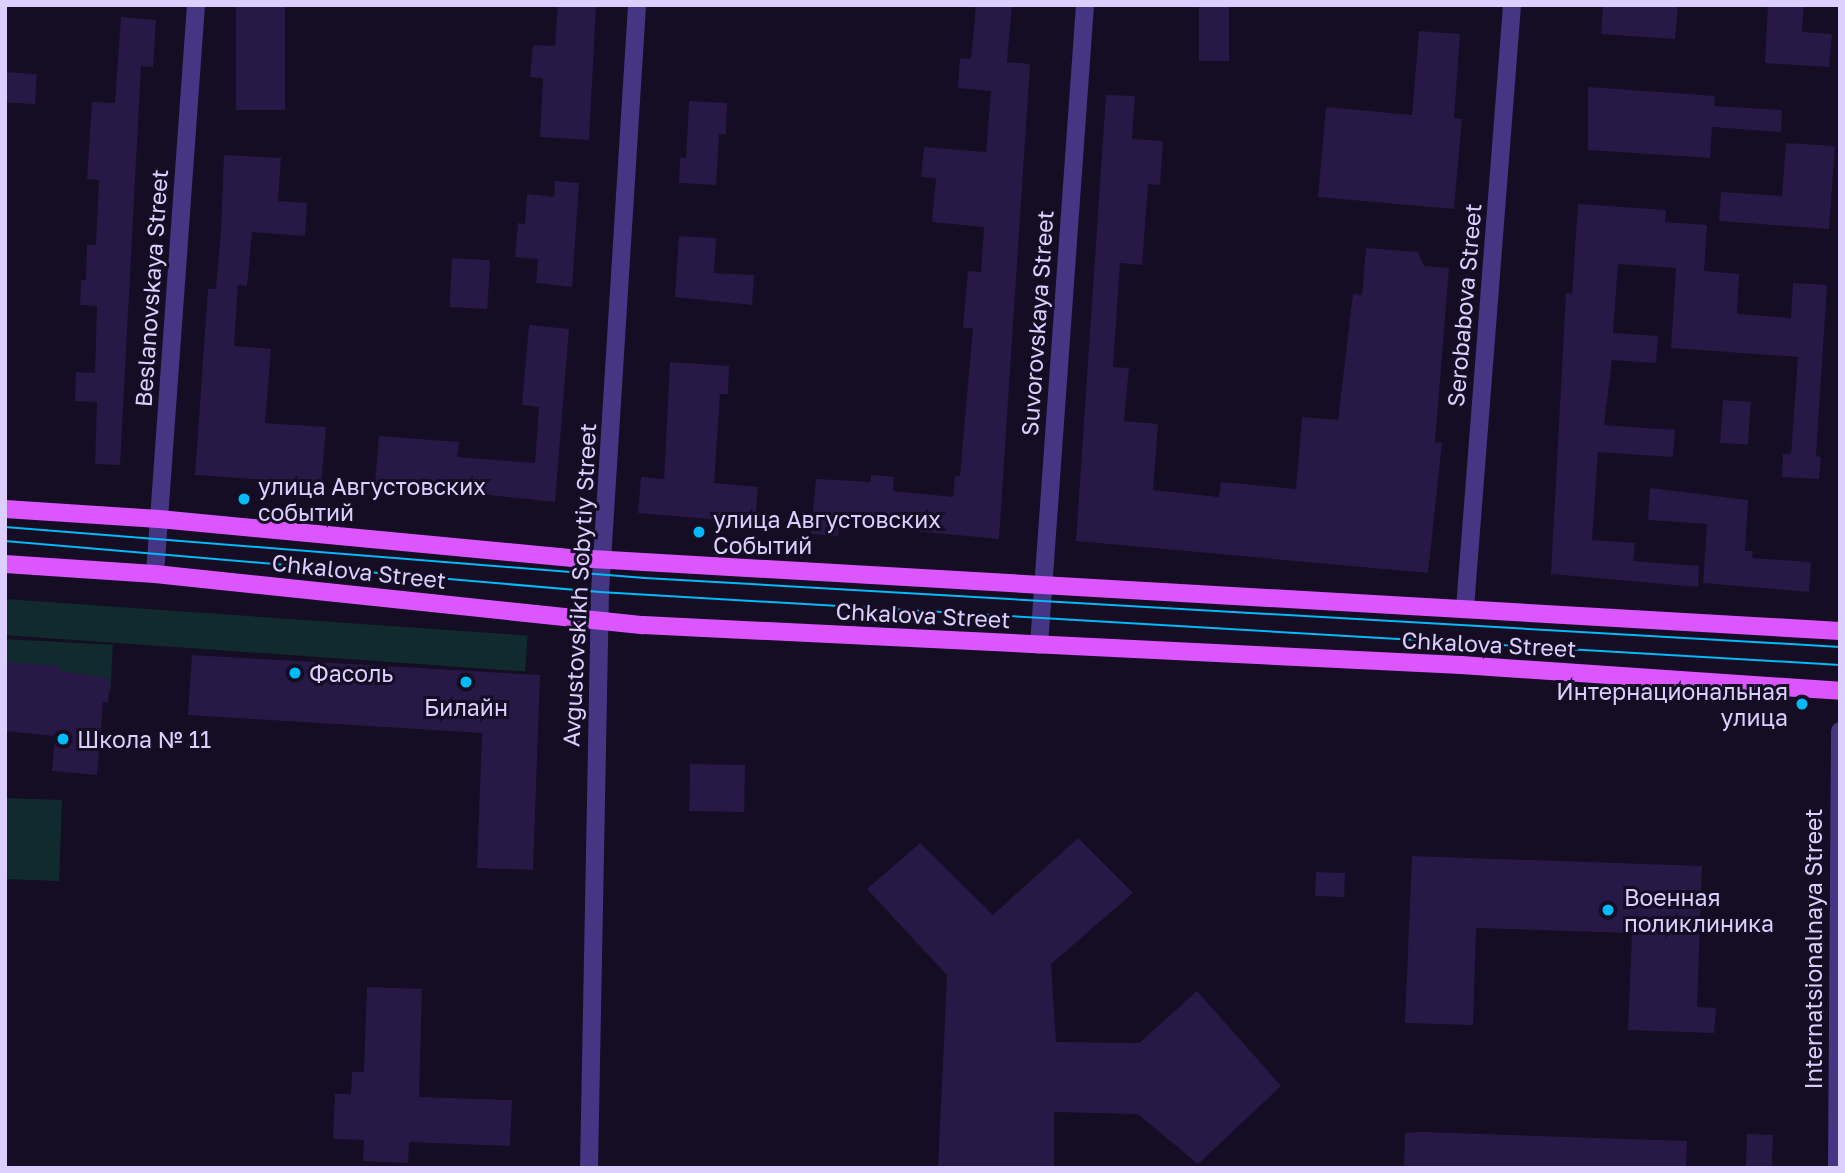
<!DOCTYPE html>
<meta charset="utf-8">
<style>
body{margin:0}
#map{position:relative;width:1845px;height:1173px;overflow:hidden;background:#140d23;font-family:"Golos Text",sans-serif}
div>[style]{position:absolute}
.green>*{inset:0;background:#102a2d;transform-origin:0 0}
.building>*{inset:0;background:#281845;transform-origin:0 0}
.street>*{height:18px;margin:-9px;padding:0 9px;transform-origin:9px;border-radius:9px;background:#453684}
.primary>*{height:18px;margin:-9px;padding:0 9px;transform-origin:9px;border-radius:9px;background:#db56ff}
.tram>*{height:2px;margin:-1px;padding:0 1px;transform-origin:1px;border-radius:1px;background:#00bafa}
.dots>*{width:19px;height:19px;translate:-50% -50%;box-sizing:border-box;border:4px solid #140d23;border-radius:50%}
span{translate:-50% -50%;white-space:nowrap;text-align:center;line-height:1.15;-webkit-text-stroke:6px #140d23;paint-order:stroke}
.street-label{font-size:23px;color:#dccfff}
.poi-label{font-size:23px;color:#dccfff}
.left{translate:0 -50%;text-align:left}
.right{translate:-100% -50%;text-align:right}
.frame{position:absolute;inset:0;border:7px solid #dccfff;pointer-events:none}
</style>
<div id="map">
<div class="green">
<i style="left:5px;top:599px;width:524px;height:36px;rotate:4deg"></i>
<i style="left:5px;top:639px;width:108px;height:46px;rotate:3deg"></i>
<i style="left:5px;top:798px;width:57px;height:81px;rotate:2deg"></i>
</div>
<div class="building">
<i style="left:236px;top:5px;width:49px;height:105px"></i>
<i style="clip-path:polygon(558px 5px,596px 5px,589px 140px,540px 137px,543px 78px,530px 77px,533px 45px,555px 46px)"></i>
<i style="clip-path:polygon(976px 5px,1012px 5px,1007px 62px,1030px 64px,999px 539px,839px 524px,838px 536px,811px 534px,816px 479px,871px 482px,871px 475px,894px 477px,893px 491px,953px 497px,955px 476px,960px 476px,973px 328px,963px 328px,968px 271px,981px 272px,984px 227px,932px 222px,936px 178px,921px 177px,924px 147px,986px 152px,991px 91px,958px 88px,960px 58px,971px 59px)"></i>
<i style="left:1199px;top:5px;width:30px;height:56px"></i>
<i style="clip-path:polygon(1603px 5px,1678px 5px,1675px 39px,1601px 34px)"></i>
<i style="clip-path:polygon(1768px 5px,1804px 5px,1802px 32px,1832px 34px,1829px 67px,1765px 63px)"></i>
<i style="clip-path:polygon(121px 17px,156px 20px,153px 67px,141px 66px,120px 465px,95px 464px,97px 402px,75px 401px,76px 372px,95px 373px,97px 306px,80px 305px,81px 280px,86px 280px,87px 245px,96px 245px,99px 180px,87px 179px,92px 102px,115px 103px)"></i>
<i style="clip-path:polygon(1419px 31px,1460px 34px,1454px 118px,1462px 119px,1454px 209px,1318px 197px,1326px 107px,1412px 115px)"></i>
<i style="left:5px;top:72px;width:32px;height:30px;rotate:4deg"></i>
<i style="clip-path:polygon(1588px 87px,1715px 96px,1714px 106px,1782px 110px,1781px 132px,1712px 127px,1710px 158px,1588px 150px)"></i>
<i style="clip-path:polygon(1106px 95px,1135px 96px,1132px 139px,1163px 141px,1160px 185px,1148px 184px,1142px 265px,1120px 263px,1113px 367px,1129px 368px,1124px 421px,1158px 424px,1153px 490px,1219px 497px,1221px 482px,1296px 489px,1302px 417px,1338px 420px,1353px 294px,1362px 295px,1366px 248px,1418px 252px,1424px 266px,1449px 268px,1435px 442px,1442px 443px,1428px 573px,1076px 541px)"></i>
<i style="clip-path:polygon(689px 101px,727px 103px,726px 134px,719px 134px,716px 185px,679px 183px,680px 158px,686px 158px)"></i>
<i style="clip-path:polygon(1786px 143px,1835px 146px,1829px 229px,1719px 221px,1721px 192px,1782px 196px)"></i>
<i style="clip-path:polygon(224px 155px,281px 158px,278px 201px,307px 203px,305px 236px,252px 232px,247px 286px,238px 285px,234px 346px,271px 349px,265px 423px,326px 427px,321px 484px,195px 475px,208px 289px,216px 289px,221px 230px)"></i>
<i style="clip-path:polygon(555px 181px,579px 183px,572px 287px,536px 283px,538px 259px,515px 257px,518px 223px,525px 224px,527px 194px,554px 197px)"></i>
<i style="clip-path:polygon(1578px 204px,1666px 210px,1665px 222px,1707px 225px,1704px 271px,1739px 274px,1737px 314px,1791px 318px,1793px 283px,1827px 285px,1816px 456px,1821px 457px,1819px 479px,1782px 477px,1783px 454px,1791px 454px,1798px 357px,1671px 348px,1676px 268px,1618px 264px,1613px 333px,1658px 336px,1656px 363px,1612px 360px,1604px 425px,1675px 430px,1673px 457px,1598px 452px,1592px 540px,1635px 543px,1633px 561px,1699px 566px,1698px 587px,1551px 574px,1566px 293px,1572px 294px)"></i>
<i style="clip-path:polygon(679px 236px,716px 238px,714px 273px,754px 275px,752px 305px,675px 297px)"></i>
<i style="left:452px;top:258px;width:38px;height:49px;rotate:3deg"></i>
<i style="clip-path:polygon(529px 325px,569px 329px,555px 502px,375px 483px,379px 436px,459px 442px,457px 457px,535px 463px,539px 407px,522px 405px)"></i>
<i style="clip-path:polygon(670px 362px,729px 366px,728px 394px,720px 394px,714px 483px,758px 487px,755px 523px,638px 513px,641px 477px,664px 479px)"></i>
<i style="left:1723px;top:400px;width:28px;height:43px;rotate:4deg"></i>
<i style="clip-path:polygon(1650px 488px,1748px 500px,1745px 551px,1753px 551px,1752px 558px,1811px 562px,1809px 592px,1703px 583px,1707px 524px,1648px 520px)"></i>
<i style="clip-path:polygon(192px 655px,540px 675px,533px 870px,477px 868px,482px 733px,188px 715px)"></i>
<i style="clip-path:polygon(5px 662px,60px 666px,60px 671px,110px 678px,108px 703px,103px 702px,97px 775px,52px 771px,55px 736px,5px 731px)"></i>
<i style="left:690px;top:764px;width:55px;height:47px;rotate:1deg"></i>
<i style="clip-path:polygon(1078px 838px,1133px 893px,1051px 964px,1056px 1042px,1139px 1043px,1197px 991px,1281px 1086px,1198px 1164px,1138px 1114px,1054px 1112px,1054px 1168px,938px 1168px,947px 975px,867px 889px,920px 843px,993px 915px)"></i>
<i style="clip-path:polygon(1412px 856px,1702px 866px,1697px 1007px,1716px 1008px,1714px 1033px,1628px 1030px,1632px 933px,1476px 928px,1473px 1025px,1405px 1023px)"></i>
<i style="left:1316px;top:872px;width:29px;height:24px;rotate:2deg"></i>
<i style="clip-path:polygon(367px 987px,422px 989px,419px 1097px,512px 1100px,510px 1146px,409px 1142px,408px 1163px,363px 1161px,364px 1140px,333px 1139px,335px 1094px,351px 1094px,352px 1072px,364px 1072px)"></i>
<i style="clip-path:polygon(1423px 1132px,1687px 1141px,1686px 1168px,1404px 1168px,1405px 1133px)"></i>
<i style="left:1747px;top:1134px;width:26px;height:34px;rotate:2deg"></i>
</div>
<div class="street">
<i style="left:155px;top:574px;width:570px;rotate:-85.88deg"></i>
<i style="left:1465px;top:608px;width:605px;rotate:-85.54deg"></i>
<i style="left:1039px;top:645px;width:642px;rotate:-85.89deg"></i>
<i style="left:589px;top:1168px;width:576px;rotate:-88.91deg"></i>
<i style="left:600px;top:592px;width:588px;rotate:-86.39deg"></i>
<i style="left:1837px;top:1168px;width:437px;rotate:-89.6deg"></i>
</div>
<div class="primary">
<i style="left:5px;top:509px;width:154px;rotate:3.7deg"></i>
<i style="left:159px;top:519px;width:418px;rotate:5.4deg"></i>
<i style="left:575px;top:558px;width:1267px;rotate:3.3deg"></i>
<i style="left:5px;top:564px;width:150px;rotate:3.8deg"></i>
<i style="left:155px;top:574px;width:491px;rotate:6deg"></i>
<i style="left:643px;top:625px;width:819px;rotate:2.8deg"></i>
<i style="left:1461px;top:665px;width:380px;rotate:3.9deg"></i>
</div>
<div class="tram">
<i style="left:5px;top:527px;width:642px;rotate:4.56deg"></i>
<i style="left:645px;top:578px;width:1197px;rotate:3.3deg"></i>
<i style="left:5px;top:541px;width:597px;rotate:4.9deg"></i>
<i style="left:600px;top:592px;width:1242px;rotate:3.37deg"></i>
</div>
<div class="dots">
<i style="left:244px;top:499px;background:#00bafa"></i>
<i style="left:699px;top:532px;background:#00bafa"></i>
<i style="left:295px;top:673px;background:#00bafa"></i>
<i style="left:466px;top:682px;background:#00bafa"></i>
<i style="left:1802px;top:704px;background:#00bafa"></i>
<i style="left:63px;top:739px;background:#00bafa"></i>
<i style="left:1608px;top:910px;background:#00bafa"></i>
</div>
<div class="street-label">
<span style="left:151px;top:288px;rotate:-86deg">Beslanovskaya Street</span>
<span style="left:1464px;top:305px;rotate:-85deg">Serobabova Street</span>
<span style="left:1037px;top:323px;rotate:-86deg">Suvorovskaya Street</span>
<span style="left:359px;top:571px;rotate:6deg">Chkalova Street</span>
<span style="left:579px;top:585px;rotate:-87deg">Avgustovskikh Sobytiy Street</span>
<span style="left:923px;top:615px;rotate:3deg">Chkalova Street</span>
<span style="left:1489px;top:644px;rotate:3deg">Chkalova Street</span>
<span style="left:1813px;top:949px;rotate:-90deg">Internatsionalnaya Street</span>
</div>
<div class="poi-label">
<span class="left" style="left:258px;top:499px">улица Августовских<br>событий</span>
<span class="left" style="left:713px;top:532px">улица Августовских<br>Событий</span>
<span class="left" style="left:309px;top:673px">Фасоль</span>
<span class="right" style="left:1788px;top:704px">Интернациональная<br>улица</span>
<span style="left:466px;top:707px">Билайн</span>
<span class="left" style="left:77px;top:739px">Школа № 11</span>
<span class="left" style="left:1624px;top:910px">Военная<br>поликлиника</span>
</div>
<div class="frame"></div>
</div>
